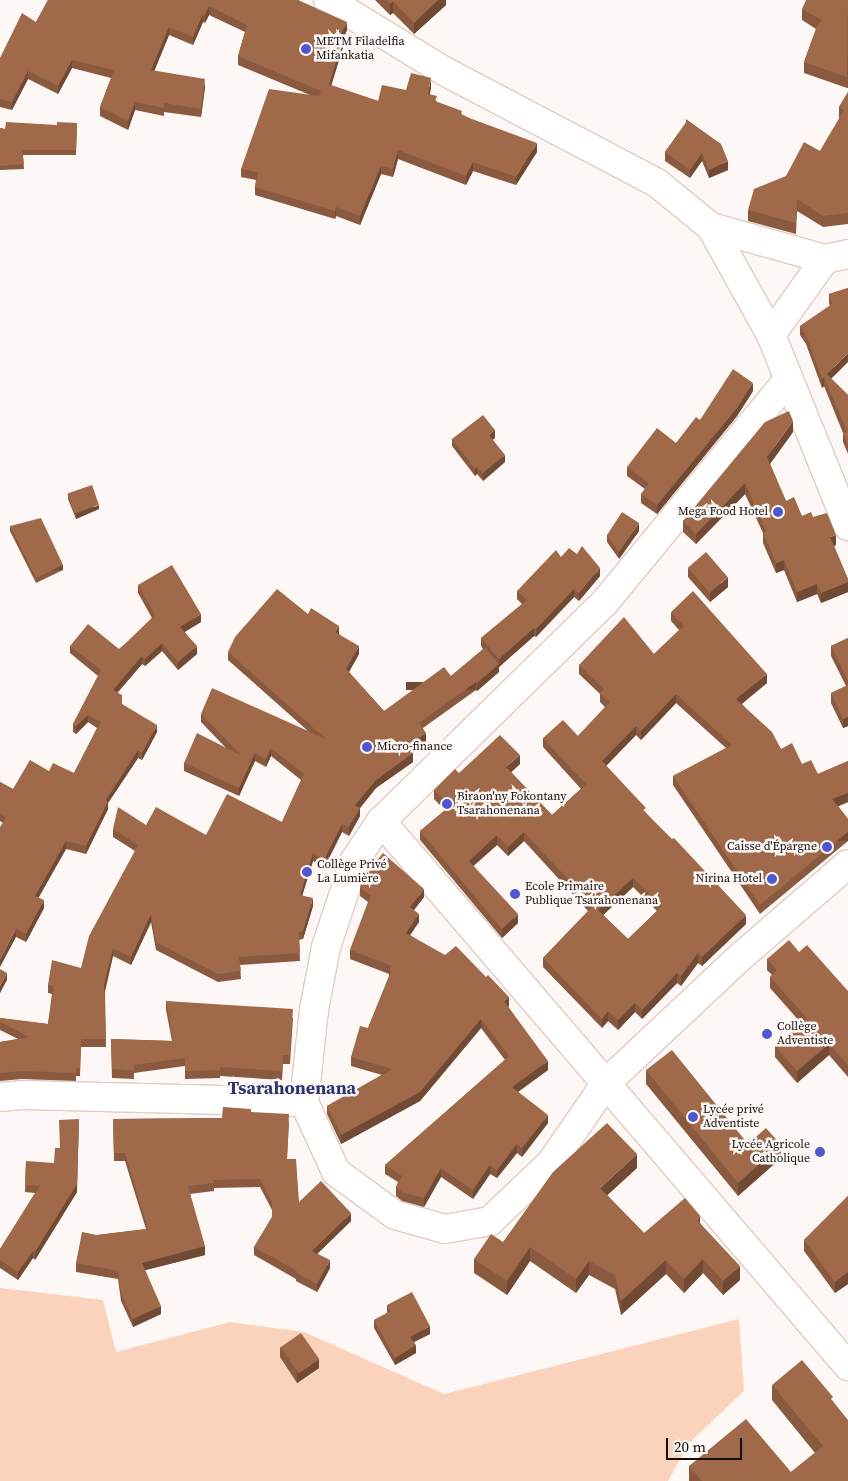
<!DOCTYPE html>
<meta charset="utf-8">
<style>
body{margin:0}
#map{position:relative;width:848px;height:1481px;overflow:hidden;background:#fdf8f6;font-family:"Source Serif 4",serif}
div>[style]{position:absolute}
.green>*{inset:0;background:#fbd3bd}
.roads{filter:drop-shadow(1px 0 #e2ccc0) drop-shadow(-1px 0 #e2ccc0) drop-shadow(0 1px #e2ccc0) drop-shadow(0 -1px #e2ccc0)}
.minor>*{height:28px;margin:-14px;padding:0 14px;transform-origin:14px;border-radius:14px;background:#fff}
.major>*{height:28px;margin:-14px;padding:0 14px;transform-origin:14px;border-radius:14px;background:#fff}
.wall>*{inset:0;background:#8a5a40}
.shaded-wall>*{inset:0;background:#704a34;transform-origin:0 0}
.building>*{inset:0;background:#a0694a;transform-origin:0 0}
.dots>*{width:14px;height:14px;translate:-50% -50%;box-sizing:border-box;border:2px solid #fdf8f6;border-radius:50%}
span{translate:-50% -50%;white-space:nowrap;text-align:center;line-height:1.15;-webkit-text-stroke:5px #fdf8f6;paint-order:stroke}
.poi-label{font-size:12px;color:#150d09}
.left{translate:0 -50%;text-align:left}
.right{translate:-100% -50%;text-align:right}
.district-label{font-size:18px;color:#2c356f;font-weight:700}
.scale{position:absolute;left:666px;top:1438px;width:76px;height:22px;box-sizing:border-box;border:2px solid #150d09;border-top:0;padding-left:6px;font-size:15px;line-height:18px;white-space:nowrap;color:#150d09;-webkit-text-stroke:4px #fdf8f6;paint-order:stroke}
</style>
<div id="map">
<div class="green">
<i style="clip-path:polygon(0 1288px,103px 1300px,116px 1352px,230px 1322px,304px 1332px,444px 1394px,739px 1319px,744px 1391px,689px 1443px,668px 1481px,0 1481px)"></i>
</div>
<div class="roads">
<div class="minor">
<i style="left:711px;top:227px;width:118px;rotate:15.7deg"></i>
<i style="left:825px;top:259px;width:24px;rotate:-12deg"></i>
<i style="left:771px;top:335px;width:93px;rotate:-54.6deg"></i>
<i style="left:788px;top:380px;width:288px;rotate:129.5deg"></i>
<i style="left:605px;top:602px;width:313px;rotate:135.6deg"></i>
<i style="left:381px;top:821px;width:718px;rotate:49.41deg"></i>
<i style="left:381px;top:821px;width:47px;rotate:123.7deg"></i>
<i style="left:355px;top:860px;width:92px;rotate:108.4deg"></i>
<i style="left:326px;top:947px;width:64px;rotate:100.8deg"></i>
<i style="left:314px;top:1010px;width:93px;rotate:96.2deg"></i>
<i style="left:304px;top:1102px;width:77px;rotate:65.4deg"></i>
<i style="left:336px;top:1172px;width:73px;rotate:36.1deg"></i>
<i style="left:395px;top:1215px;width:52px;rotate:15.6deg"></i>
<i style="left:445px;top:1229px;width:46px;rotate:-10.1deg"></i>
<i style="left:490px;top:1221px;width:84px;rotate:-43.6deg"></i>
<i style="left:551px;top:1163px;width:97px;rotate:-55.5deg"></i>
<i style="left:606px;top:1083px;width:181px;rotate:-43.2deg"></i>
<i style="left:738px;top:959px;width:145px;rotate:-40.8deg"></i>
<i style="left:0;top:1097px;width:22px;rotate:-5deg"></i>
<i style="left:22px;top:1095px;width:282px;rotate:1.4deg"></i>
</div>
<div class="major">
<i style="left:328px;top:0;width:136px;rotate:31.5deg"></i>
<i style="left:444px;top:71px;width:241px;rotate:27.7deg"></i>
<i style="left:657px;top:183px;width:70px;rotate:39.2deg"></i>
<i style="left:711px;top:227px;width:124px;rotate:60.9deg"></i>
<i style="left:771px;top:335px;width:206px;rotate:68deg"></i>
</div>
</div>
<div class="wall">
<i style="clip-path:polygon(48px 0,298px 0,347px 30px,344px 37px,344px 44px,331px 85px,378px 101px,406px 90px,431px 87px,430px 94px,437px 102px,537px 152px,516px 185px,473px 171px,466px 185px,398px 159px,393px 177px,381px 174px,360px 225px,336px 216px,335px 219px,255px 195px,255px 187px,256px 180px,241px 177px,241px 169px,310px 95px,238px 65px,238px 56px,245px 32px,209px 15px,205px 23px,203px 22px,193px 45px,169px 35px,154px 71px,205px 87px,201px 117px,164px 112px,164px 116px,135px 110px,128px 130px,100px 116px,100px 107px,111px 78px,72px 68px,58px 94px,28px 79px,12px 110px,0 107px,0 58px,36px 22px)"></i>
<i style="clip-path:polygon(375px 0,446px 0,446px 5px,414px 34px,393px 13px,390px 15px)"></i>
<i style="clip-path:polygon(848px 0,848px 88px,847px 88px,804px 73px,804px 62px,816px 29px,802px 20px,802px 9px)"></i>
<i style="clip-path:polygon(848px 92px,848px 224px,823px 227px,797px 211px,796px 234px,748px 221px,748px 210px,786px 176px,820px 151px,839px 119px,839px 107px)"></i>
<i style="clip-path:polygon(686px 119px,728px 170px,709px 178px,702px 161px,690px 178px,665px 161px,665px 152px,686px 123px)"></i>
<i style="clip-path:polygon(77px 123px,76px 155px,23px 155px,24px 169px,0 170px,0 128px,5px 129px,57px 125px)"></i>
<i style="clip-path:polygon(848px 288px,831px 379px,848px 395px,848px 454px,843px 442px,843px 433px,824px 386px,822px 388px,806px 344px,800px 335px,800px 326px,830px 306px,829px 303px,829px 294px)"></i>
<i style="clip-path:polygon(753px 391px,737px 416px,657px 514px,641px 503px,641px 494px,645px 489px,627px 476px,627px 467px,676px 443px,700px 420px)"></i>
<i style="clip-path:polygon(793px 432px,770px 464px,786px 501px,802px 516px,813px 517px,836px 545px,834px 546px,848px 579px,848px 592px,821px 603px,817px 594px,797px 602px,784px 570px,776px 573px,763px 543px,763px 533px,745px 494px,696px 544px,683px 532px,683px 521px)"></i>
<i style="clip-path:polygon(495px 438px,492px 440px,505px 462px,483px 481px,477px 474px,475px 476px,452px 446px,452px 439px)"></i>
<i style="clip-path:polygon(68px 494px,99px 509px,76px 519px,68px 499px)"></i>
<i style="clip-path:polygon(10px 526px,63px 570px,36px 583px,10px 531px)"></i>
<i style="clip-path:polygon(639px 531px,619px 559px,607px 542px,607px 535px)"></i>
<i style="clip-path:polygon(561px 557px,600px 576px,579px 601px,574px 597px,536px 637px,534px 636px,499px 667px,499px 672px,477px 691px,476px 690px,423px 728px,426px 741px,412px 751px,413px 762px,376px 788px,360px 808px,360px 816px,349px 836px,342px 832px,324px 868px,313px 861px,302px 895px,313px 906px,303px 939px,299px 940px,300px 961px,240px 965px,241px 979px,218px 982px,156px 950px,151px 922px,131px 965px,113px 956px,105px 992px,106px 1047px,81px 1047px,80px 1076px,76px 1076px,76px 1081px,22px 1079px,0 1081px,0 1042px,18px 1039px,0 1030px,0 1018px,48px 1024px,52px 994px,48px 993px,48px 985px,81px 968px,135px 851px,113px 837px,113px 829px,146px 825px,206px 835px,282px 822px,301px 780px,271px 756px,266px 767px,255px 761px,239px 796px,184px 771px,184px 763px,226px 748px,201px 722px,201px 714px,308px 731px,228px 660px,228px 652px,308px 614px,339px 634px,359px 654px,349px 672px,384px 711px,451px 676px,483px 649px,481px 646px,481px 638px,522px 604px,517px 599px,517px 591px)"></i>
<i style="clip-path:polygon(688px 568px,728px 587px,710px 602px,688px 577px)"></i>
<i style="clip-path:polygon(138px 585px,201px 622px,185px 632px,197px 654px,178px 670px,162px 651px,145px 666px,142px 664px,117px 693px,122px 704px,157px 732px,142px 760px,138px 758px,108px 803px,108px 809px,86px 854px,66px 849px,38px 898px,44px 908px,26px 942px,16px 937px,3px 823px,0 821px,0 782px,13px 789px,49px 771px,74px 773px,97px 728px,88px 722px,76px 734px,73px 732px,73px 724px,98px 676px,70px 653px,70px 646px,119px 649px,125px 644px,152px 618px,138px 593px)"></i>
<i style="clip-path:polygon(evenodd,671px 612px,767px 683px,742px 704px,781px 749px,802px 764px,818px 774px,848px 761px,848px 802px,838px 806px,848px 819px,848px 841px,760px 914px,673px 785px,673px 776px,726px 748px,676px 703px,641px 740px,636px 735px,606px 766px,646px 813px,746px 924px,702px 966px,698px 963px,681px 986px,677px 983px,642px 1019px,635px 1012px,618px 1030px,608px 1021px,602px 1028px,543px 967px,543px 958px,588px 911px,524px 841px,508px 856px,497px 845px,473px 866px,518px 923px,502px 938px,420px 840px,420px 831px,445px 810px,434px 799px,434px 790px,459px 773px,520px 764px,511px 772px,552px 815px,581px 789px,543px 747px,543px 738px,578px 736px,605px 707px,600px 702px,600px 694px,579px 674px,579px 665px,654px 654px,679px 630px,671px 621px,671px 612px,633px 887px,657px 911px,628px 939px,603px 915px,633px 887px)"></i>
<i style="clip-path:polygon(848px 638px,848px 726px,843px 728px,831px 703px,831px 693px,846px 686px,831px 656px,831px 646px)"></i>
<i style="clip-path:polygon(360px 887px,424px 897px,414px 910px,419px 922px,410px 935px,509px 1006px,508px 1007px,548px 1070px,518px 1092px,548px 1123px,522px 1157px,517px 1153px,497px 1178px,490px 1174px,473px 1199px,441px 1177px,424px 1207px,402px 1201px,396px 1196px,396px 1187px,398px 1182px,385px 1174px,385px 1165px,505px 1060px,481px 1028px,420px 1101px,341px 1144px,327px 1114px,327px 1106px,382px 1075px,351px 1066px,351px 1057px,368px 1028px,389px 976px,389px 974px,350px 959px,350px 950px,368px 902px,360px 896px)"></i>
<i style="clip-path:polygon(799px 952px,848px 991px,848px 1077px,829px 1055px,797px 1083px,775px 1057px,775px 1046px,801px 1023px,770px 988px,770px 977px,772px 975px,767px 970px,767px 959px)"></i>
<i style="clip-path:polygon(166px 1001px,293px 1018px,290px 1064px,283px 1064px,282px 1080px,220px 1076px,220px 1078px,185px 1079px,185px 1066px,134px 1073px,134px 1079px,112px 1078px,111px 1039px,172px 1041px,166px 1010px)"></i>
<i style="clip-path:polygon(646px 1070px,748px 1144px,781px 1158px,738px 1196px,646px 1084px)"></i>
<i style="clip-path:polygon(251px 1112px,289px 1122px,287px 1159px,299px 1202px,351px 1221px,317px 1254px,330px 1268px,317px 1292px,296px 1281px,296px 1279px,254px 1255px,254px 1247px,272px 1217px,272px 1210px,260px 1187px,214px 1188px,214px 1191px,190px 1194px,205px 1255px,145px 1270px,161px 1314px,133px 1327px,121px 1301px,118px 1279px,76px 1272px,76px 1263px,97px 1235px,146px 1229px,125px 1161px,114px 1161px,113px 1119px,222px 1118px)"></i>
<i style="clip-path:polygon(26px 1161px,77px 1192px,35px 1260px,33px 1258px,18px 1280px,0 1268px,0 1249px,35px 1193px,25px 1192px)"></i>
<i style="clip-path:polygon(637px 1168px,607px 1195px,644px 1233px,700px 1223px,740px 1280px,723px 1295px,703px 1273px,684px 1293px,666px 1274px,621px 1315px,615px 1289px,589px 1275px,576px 1293px,530px 1261px,507px 1295px,474px 1273px,474px 1259px)"></i>
<i style="clip-path:polygon(848px 1196px,848px 1284px,835px 1293px,804px 1251px,804px 1240px)"></i>
<i style="clip-path:polygon(387px 1305px,430px 1334px,414px 1342px,416px 1353px,395px 1365px,374px 1328px,374px 1320px,387px 1313px)"></i>
<i style="clip-path:polygon(280px 1347px,319px 1368px,297px 1383px,280px 1357px)"></i>
<i style="clip-path:polygon(772px 1385px,833px 1401px,848px 1481px,689px 1481px,689px 1466px,791px 1472px,815px 1453px,772px 1400px)"></i>
</div>
<div class="shaded-wall">
<i style="clip-path:polygon(438px 0,446px 0,446px 5px,414px 34px,414px 23px)"></i>
<i style="clip-path:polygon(393px 1px,393px 13px,390px 15px,390px 4px)"></i>
<i style="clip-path:polygon(209px 6px,209px 15px,205px 23px,205px 15px)"></i>
<i style="clip-path:polygon(203px 14px,203px 22px,193px 45px,193px 37px)"></i>
<i style="clip-path:polygon(347px 22px,347px 30px,344px 37px,344px 44px,329px 93px,329px 85px,341px 34px)"></i>
<i style="clip-path:polygon(169px 27px,169px 35px,151px 79px,151px 70px)"></i>
<i style="clip-path:polygon(72px 60px,72px 68px,58px 94px,58px 86px)"></i>
<i style="clip-path:polygon(28px 71px,28px 79px,12px 110px,12px 102px)"></i>
<i style="clip-path:polygon(431px 78px,431px 87px,428px 102px,428px 94px)"></i>
<i style="clip-path:polygon(205px 79px,205px 87px,201px 117px,201px 109px)"></i>
<i style="clip-path:polygon(135px 102px,135px 110px,128px 130px,128px 121px)"></i>
<i style="clip-path:polygon(537px 143px,537px 152px,516px 185px,516px 177px)"></i>
<i style="clip-path:polygon(398px 150px,398px 159px,393px 177px,393px 169px)"></i>
<i style="clip-path:polygon(702px 153px,702px 161px,690px 178px,690px 170px)"></i>
<i style="clip-path:polygon(728px 161px,728px 170px,709px 178px,709px 170px)"></i>
<i style="clip-path:polygon(473px 162px,473px 171px,466px 185px,466px 176px)"></i>
<i style="clip-path:polygon(381px 166px,381px 174px,360px 225px,360px 216px)"></i>
<i style="clip-path:polygon(336px 207px,336px 216px,335px 219px,335px 211px)"></i>
<i style="clip-path:polygon(848px 353px,848px 362px,827px 383px,827px 374px)"></i>
<i style="clip-path:polygon(824px 377px,824px 386px,822px 388px,822px 379px)"></i>
<i style="clip-path:polygon(753px 383px,753px 391px,737px 416px,657px 514px,657px 505px)"></i>
<i style="clip-path:polygon(793px 421px,793px 432px,767px 468px,767px 457px)"></i>
<i style="clip-path:polygon(495px 430px,495px 438px,489px 443px,489px 435px)"></i>
<i style="clip-path:polygon(505px 455px,505px 462px,483px 481px,483px 473px)"></i>
<i style="clip-path:polygon(477px 467px,477px 474px,475px 476px,475px 469px)"></i>
<i style="clip-path:polygon(745px 483px,745px 494px,696px 544px,696px 534px)"></i>
<i style="clip-path:polygon(99px 505px,99px 509px,76px 519px,76px 514px)"></i>
<i style="clip-path:polygon(639px 523px,639px 531px,619px 559px,619px 552px)"></i>
<i style="clip-path:polygon(836px 535px,836px 545px,830px 547px,830px 537px)"></i>
<i style="clip-path:polygon(784px 560px,784px 570px,776px 573px,776px 563px)"></i>
<i style="left:63px;top:565px;width:5px;height:30px;rotate:90deg"></i>
<i style="clip-path:polygon(600px 568px,600px 576px,579px 601px,579px 593px)"></i>
<i style="clip-path:polygon(728px 577px,728px 587px,710px 602px,710px 593px)"></i>
<i style="clip-path:polygon(848px 582px,848px 592px,821px 603px,821px 593px)"></i>
<i style="clip-path:polygon(817px 584px,817px 594px,797px 602px,797px 592px)"></i>
<i style="clip-path:polygon(574px 589px,574px 597px,536px 637px,536px 629px)"></i>
<i style="clip-path:polygon(201px 614px,201px 622px,180px 634px,180px 627px)"></i>
<i style="clip-path:polygon(339px 626px,339px 634px,335px 640px,335px 632px)"></i>
<i style="clip-path:polygon(534px 628px,534px 636px,499px 667px,499px 672px,477px 691px,477px 683px,499px 664px,499px 659px)"></i>
<i style="clip-path:polygon(162px 643px,162px 651px,145px 666px,145px 659px)"></i>
<i style="clip-path:polygon(197px 646px,197px 654px,178px 670px,178px 662px)"></i>
<i style="clip-path:polygon(359px 646px,359px 654px,346px 677px,346px 669px)"></i>
<i style="clip-path:polygon(142px 656px,142px 664px,113px 698px,113px 690px)"></i>
<i style="clip-path:polygon(767px 674px,767px 683px,736px 708px,736px 699px)"></i>
<i style="left:476px;top:682px;width:8px;height:70px;rotate:90deg"></i>
<i style="clip-path:polygon(676px 694px,676px 703px,641px 740px,641px 731px)"></i>
<i style="clip-path:polygon(88px 715px,88px 722px,76px 734px,76px 726px)"></i>
<i style="clip-path:polygon(848px 717px,848px 726px,843px 728px,843px 719px)"></i>
<i style="clip-path:polygon(157px 725px,157px 732px,142px 760px,142px 753px)"></i>
<i style="clip-path:polygon(636px 726px,636px 735px,602px 770px,602px 761px)"></i>
<i style="clip-path:polygon(426px 733px,426px 741px,408px 754px,408px 746px)"></i>
<i style="clip-path:polygon(271px 748px,271px 756px,266px 767px,266px 759px)"></i>
<i style="clip-path:polygon(138px 750px,138px 758px,108px 803px,108px 809px,86px 854px,86px 846px,106px 800px)"></i>
<i style="clip-path:polygon(255px 753px,255px 761px,239px 796px,239px 788px)"></i>
<i style="clip-path:polygon(413px 753px,413px 762px,376px 788px,360px 808px,360px 816px,349px 836px,349px 827px,355px 805px,376px 780px)"></i>
<i style="clip-path:polygon(520px 755px,520px 764px,506px 777px,506px 767px)"></i>
<i style="clip-path:polygon(848px 793px,848px 802px,832px 809px,832px 799px)"></i>
<i style="clip-path:polygon(342px 824px,342px 832px,324px 868px,324px 860px)"></i>
<i style="clip-path:polygon(524px 832px,524px 841px,508px 856px,508px 847px)"></i>
<i style="left:848px;top:832px;width:9px;height:114px;rotate:90deg"></i>
<i style="clip-path:polygon(497px 835px,497px 845px,469px 870px,469px 861px)"></i>
<i style="clip-path:polygon(66px 841px,66px 849px,35px 904px,35px 896px)"></i>
<i style="clip-path:polygon(313px 853px,313px 861px,300px 903px,300px 895px)"></i>
<i style="clip-path:polygon(633px 878px,633px 887px,598px 920px,598px 910px)"></i>
<i style="clip-path:polygon(424px 889px,424px 897px,410px 915px,410px 907px)"></i>
<i style="clip-path:polygon(313px 898px,313px 906px,303px 939px,303px 931px)"></i>
<i style="clip-path:polygon(44px 900px,44px 908px,26px 942px,26px 934px)"></i>
<i style="clip-path:polygon(151px 914px,151px 922px,131px 965px,131px 957px)"></i>
<i style="clip-path:polygon(419px 914px,419px 922px,406px 941px,406px 933px)"></i>
<i style="clip-path:polygon(518px 914px,518px 923px,502px 938px,502px 929px)"></i>
<i style="clip-path:polygon(746px 915px,746px 924px,702px 966px,702px 957px)"></i>
<i style="clip-path:polygon(16px 929px,16px 937px,0 967px,0 959px)"></i>
<i style="clip-path:polygon(113px 948px,113px 956px,104px 993px,104px 985px)"></i>
<i style="clip-path:polygon(698px 953px,698px 963px,681px 986px,681px 976px)"></i>
<i style="clip-path:polygon(7px 973px,7px 980px,0 993px,0 986px)"></i>
<i style="clip-path:polygon(677px 973px,677px 983px,642px 1019px,642px 1010px)"></i>
<i style="clip-path:polygon(509px 997px,509px 1006px,504px 1010px,504px 1001px)"></i>
<i style="clip-path:polygon(635px 1003px,635px 1012px,618px 1030px,618px 1020px)"></i>
<i style="clip-path:polygon(608px 1011px,608px 1021px,602px 1028px,602px 1019px)"></i>
<i style="clip-path:polygon(481px 1019px,481px 1028px,420px 1101px,341px 1144px,341px 1135px)"></i>
<i style="clip-path:polygon(829px 1044px,829px 1055px,797px 1083px,797px 1071px)"></i>
<i style="clip-path:polygon(548px 1061px,548px 1070px,512px 1096px,512px 1087px)"></i>
<i style="clip-path:polygon(548px 1115px,548px 1123px,522px 1157px,522px 1148px)"></i>
<i style="clip-path:polygon(79px 1119px,77px 1192px,35px 1260px,35px 1252px)"></i>
<i style="clip-path:polygon(517px 1144px,517px 1153px,497px 1178px,497px 1170px)"></i>
<i style="clip-path:polygon(781px 1145px,781px 1158px,738px 1196px,738px 1183px)"></i>
<i style="clip-path:polygon(637px 1154px,637px 1168px,600px 1202px,600px 1188px)"></i>
<i style="clip-path:polygon(490px 1165px,490px 1174px,473px 1199px,473px 1190px)"></i>
<i style="clip-path:polygon(441px 1168px,441px 1177px,424px 1207px,424px 1198px)"></i>
<i style="clip-path:polygon(351px 1213px,351px 1221px,312px 1259px,312px 1251px)"></i>
<i style="clip-path:polygon(700px 1216px,700px 1230px,697px 1220px)"></i>
<i style="clip-path:polygon(205px 1246px,205px 1255px,142px 1271px,142px 1263px)"></i>
<i style="clip-path:polygon(530px 1247px,530px 1261px,507px 1295px,507px 1281px)"></i>
<i style="clip-path:polygon(33px 1251px,33px 1258px,18px 1280px,18px 1272px)"></i>
<i style="clip-path:polygon(703px 1259px,703px 1273px,684px 1293px,684px 1279px)"></i>
<i style="clip-path:polygon(330px 1260px,330px 1268px,317px 1292px,317px 1284px)"></i>
<i style="clip-path:polygon(666px 1260px,666px 1274px,621px 1315px,621px 1301px)"></i>
<i style="clip-path:polygon(589px 1261px,589px 1275px,576px 1293px,576px 1279px)"></i>
<i style="clip-path:polygon(740px 1266px,740px 1280px,723px 1295px,723px 1281px)"></i>
<i style="clip-path:polygon(848px 1272px,848px 1284px,835px 1293px,835px 1282px)"></i>
<i style="clip-path:polygon(161px 1306px,161px 1314px,133px 1327px,133px 1319px)"></i>
<i style="clip-path:polygon(430px 1326px,430px 1334px,410px 1344px,410px 1337px)"></i>
<i style="clip-path:polygon(416px 1345px,416px 1353px,395px 1365px,395px 1358px)"></i>
<i style="clip-path:polygon(319px 1359px,319px 1368px,297px 1383px,297px 1373px)"></i>
</div>
<div class="building">
<i style="clip-path:polygon(48px 0,298px 0,347px 22px,341px 34px,344px 35px,329px 85px,378px 101px,382px 85px,406px 90px,411px 73px,431px 78px,428px 94px,437px 96px,435px 101px,462px 111px,461px 115px,537px 143px,516px 177px,473px 162px,466px 176px,398px 150px,393px 169px,381px 166px,360px 216px,336px 207px,335px 211px,255px 187px,258px 172px,241px 169px,269px 89px,319px 96px,321px 91px,238px 56px,247px 25px,209px 6px,205px 15px,203px 14px,193px 37px,169px 27px,151px 70px,205px 79px,201px 109px,164px 103px,164px 108px,135px 102px,128px 121px,100px 107px,114px 70px,72px 60px,58px 86px,28px 71px,12px 102px,0 99px,0 58px,22px 13px,36px 22px)"></i>
<i style="clip-path:polygon(386px 0,438px 0,414px 23px,393px 1px,390px 4px)"></i>
<i style="clip-path:polygon(806px 0,848px 0,847px 77px,804px 62px,817px 26px,822px 20px,802px 9px)"></i>
<i style="clip-path:polygon(848px 92px,848px 213px,823px 216px,797px 199px,796px 223px,748px 210px,754px 189px,786px 176px,804px 142px,820px 151px,844px 110px,839px 107px)"></i>
<i style="clip-path:polygon(686px 119px,721px 144px,728px 161px,709px 170px,702px 153px,690px 170px,665px 152px,687px 121px)"></i>
<i style="clip-path:polygon(6px 122px,57px 125px,57px 122px,77px 123px,76px 150px,22px 150px,24px 164px,0 166px,0 128px,5px 129px)"></i>
<i style="clip-path:polygon(848px 288px,848px 353px,827px 374px,848px 395px,848px 445px,843px 433px,847px 431px,824px 377px,822px 379px,806px 335px,800px 326px,832px 304px,829px 294px)"></i>
<i style="clip-path:polygon(733px 369px,753px 383px,737px 408px,657px 505px,641px 494px,649px 483px,627px 467px,657px 428px,676px 443px,696px 417px,700px 420px)"></i>
<i style="clip-path:polygon(789px 411px,793px 421px,767px 457px,786px 501px,794px 497px,802px 516px,811px 512px,813px 517px,827px 513px,836px 535px,830px 537px,848px 579px,848px 582px,821px 593px,817px 584px,797px 592px,784px 560px,776px 563px,763px 532px,766px 531px,745px 483px,696px 534px,683px 521px,765px 422px)"></i>
<i style="clip-path:polygon(483px 415px,495px 430px,489px 435px,505px 455px,483px 473px,477px 467px,475px 469px,452px 439px)"></i>
<i style="left:92px;top:485px;width:21px;height:26px;rotate:71deg"></i>
<i style="clip-path:polygon(622px 512px,639px 523px,619px 552px,607px 535px)"></i>
<i style="clip-path:polygon(41px 518px,63px 565px,36px 578px,10px 526px)"></i>
<i style="clip-path:polygon(582px 546px,600px 568px,579px 593px,574px 589px,536px 629px,534px 628px,499px 659px,481px 638px,527px 600px,517px 591px,556px 550px,561px 557px,569px 548px,577px 554px)"></i>
<i style="left:706px;top:552px;width:33px;height:24px;rotate:49deg"></i>
<i style="clip-path:polygon(172px 565px,201px 614px,180px 627px,197px 646px,178px 662px,162px 643px,145px 659px,142px 656px,113px 690px,122px 695px,122px 704px,157px 725px,142px 753px,138px 750px,106px 800px,108px 802px,86px 846px,66px 841px,35px 896px,44px 900px,26px 934px,16px 929px,0 959px,0 827px,6px 817px,0 813px,0 782px,13px 789px,30px 760px,49px 771px,53px 763px,74px 773px,101px 722px,88px 715px,76px 726px,73px 724px,101px 670px,70px 646px,88px 624px,119px 649px,125px 644px,155px 615px,138px 585px)"></i>
<i style="clip-path:polygon(277px 589px,308px 614px,311px 608px,339px 626px,335px 632px,359px 646px,346px 669px,384px 711px,444px 667px,451px 676px,485px 648px,499px 664px,477px 683px,476px 682px,419px 723px,426px 733px,408px 746px,413px 753px,376px 780px,355px 805px,360px 808px,349px 827px,342px 824px,324px 860px,313px 853px,300px 895px,313px 898px,303px 931px,299px 932px,300px 953px,239px 957px,241px 971px,218px 974px,156px 942px,151px 914px,131px 957px,113px 948px,104px 985px,106px 1039px,81px 1039px,80px 1068px,76px 1068px,76px 1073px,22px 1071px,0 1073px,0 1042px,29px 1037px,0 1022px,0 1018px,48px 1024px,54px 986px,48px 985px,52px 960px,81px 968px,89px 936px,138px 845px,113px 829px,118px 807px,146px 825px,156px 807px,206px 835px,227px 794px,282px 822px,304px 774px,271px 748px,266px 759px,255px 753px,239px 788px,184px 763px,197px 733px,242px 756px,201px 714px,212px 688px,326px 739px,228px 652px,235px 637px)"></i>
<i style="clip-path:polygon(evenodd,693px 591px,767px 674px,736px 699px,772px 732px,781px 749px,792px 743px,802px 764px,811px 760px,818px 774px,848px 761px,848px 793px,832px 799px,848px 819px,848px 832px,760px 905px,673px 776px,732px 745px,676px 694px,641px 731px,636px 726px,602px 761px,646px 808px,643px 810px,672px 839px,674px 838px,746px 915px,702px 957px,698px 953px,681px 976px,677px 973px,642px 1010px,635px 1003px,618px 1020px,608px 1011px,602px 1019px,543px 958px,593px 906px,524px 832px,508px 847px,497px 835px,469px 861px,518px 914px,502px 929px,420px 831px,450px 806px,434px 790px,455px 769px,459px 773px,500px 735px,520px 755px,506px 767px,552px 815px,586px 784px,543px 738px,563px 720px,578px 736px,610px 702px,600px 693px,604px 689px,579px 665px,624px 617px,654px 654px,684px 626px,671px 612px,693px 591px,633px 878px,662px 906px,628px 939px,598px 910px,633px 878px)"></i>
<i style="clip-path:polygon(848px 638px,848px 681px,831px 646px)"></i>
<i style="clip-path:polygon(848px 685px,848px 717px,843px 719px,831px 693px)"></i>
<i style="clip-path:polygon(383px 853px,424px 889px,410px 907px,419px 914px,406px 933px,445px 955px,456px 946px,486px 977px,488px 975px,509px 997px,504px 1001px,548px 1061px,512px 1087px,548px 1115px,522px 1148px,517px 1144px,497px 1170px,490px 1165px,473px 1190px,441px 1168px,424px 1198px,402px 1192px,396px 1187px,402px 1176px,385px 1165px,509px 1056px,481px 1019px,420px 1092px,341px 1135px,327px 1106px,392px 1069px,351px 1057px,360px 1026px,368px 1028px,391px 972px,389px 970px,392px 966px,350px 950px,371px 896px,360px 887px,362px 879px)"></i>
<i style="clip-path:polygon(789px 940px,799px 952px,807px 945px,848px 991px,848px 1065px,829px 1044px,797px 1071px,775px 1046px,807px 1018px,770px 977px,777px 970px,767px 959px)"></i>
<i style="clip-path:polygon(0 969px,7px 973px,0 986px)"></i>
<i style="clip-path:polygon(166px 1001px,293px 1009px,290px 1055px,283px 1055px,282px 1071px,220px 1067px,220px 1070px,185px 1071px,185px 1058px,134px 1065px,134px 1071px,112px 1069px,111px 1039px,173px 1041px)"></i>
<i style="clip-path:polygon(672px 1050px,748px 1144px,766px 1128px,781px 1145px,738px 1183px,646px 1070px)"></i>
<i style="clip-path:polygon(223px 1107px,251px 1109px,251px 1112px,289px 1114px,287px 1159px,296px 1159px,299px 1202px,321px 1181px,351px 1213px,312px 1251px,330px 1260px,317px 1284px,296px 1273px,297px 1271px,254px 1247px,272px 1217px,272px 1202px,260px 1179px,213px 1180px,214px 1183px,188px 1186px,205px 1246px,142px 1263px,161px 1306px,133px 1319px,121px 1293px,118px 1271px,76px 1263px,82px 1232px,97px 1235px,148px 1229px,125px 1153px,114px 1153px,113px 1119px,222px 1118px)"></i>
<i style="clip-path:polygon(79px 1119px,77px 1184px,35px 1252px,33px 1251px,18px 1272px,0 1260px,0 1249px,40px 1186px,25px 1185px,26px 1161px,54px 1163px,55px 1148px,60px 1148px,59px 1120px)"></i>
<i style="clip-path:polygon(607px 1123px,637px 1154px,600px 1188px,644px 1233px,685px 1198px,700px 1216px,697px 1220px,740px 1266px,723px 1281px,703px 1259px,684px 1279px,666px 1260px,621px 1301px,615px 1275px,589px 1261px,576px 1279px,530px 1247px,507px 1281px,474px 1259px,491px 1234px,503px 1242px,553px 1172px)"></i>
<i style="clip-path:polygon(848px 1196px,848px 1272px,835px 1282px,804px 1240px)"></i>
<i style="clip-path:polygon(412px 1292px,430px 1326px,410px 1337px,416px 1345px,395px 1358px,374px 1320px,390px 1312px,387px 1305px)"></i>
<i style="left:301px;top:1333px;width:32px;height:25px;rotate:55deg"></i>
<i style="clip-path:polygon(802px 1360px,833px 1397px,831px 1399px,848px 1420px,848px 1481px,702px 1481px,689px 1466px,746px 1419px,791px 1472px,823px 1446px,772px 1385px)"></i>
</div>
<div class="dots">
<i style="left:306px;top:49px;background:#4d58ce"></i>
<i style="left:778px;top:512px;background:#4d58ce"></i>
<i style="left:367px;top:747px;background:#4d58ce"></i>
<i style="left:447px;top:804px;background:#4d58ce"></i>
<i style="left:827px;top:847px;background:#4d58ce"></i>
<i style="left:307px;top:872px;background:#4d58ce"></i>
<i style="left:772px;top:879px;background:#4d58ce"></i>
<i style="left:515px;top:894px;background:#4d58ce"></i>
<i style="left:767px;top:1034px;background:#4d58ce"></i>
<i style="left:693px;top:1117px;background:#4d58ce"></i>
<i style="left:820px;top:1152px;background:#4d58ce"></i>
</div>
<div class="poi-label">
<span class="left" style="left:316px;top:49px">METM Filadelfia<br>Mifankatia</span>
<span class="right" style="left:768px;top:512px">Mega Food Hotel</span>
<span class="left" style="left:377px;top:747px">Micro-finance</span>
<span class="left" style="left:457px;top:804px">Biraon'ny Fokontany<br>Tsarahonenana</span>
<span class="right" style="left:817px;top:847px">Caisse d'Épargne</span>
<span class="left" style="left:317px;top:872px">Collège Privé<br>La Lumière</span>
<span class="right" style="left:762px;top:879px">Nirina Hotel</span>
<span class="left" style="left:525px;top:894px">Ecole Primaire<br>Publique Tsarahonenana</span>
<span class="left" style="left:777px;top:1034px">Collège<br>Adventiste</span>
<span class="left" style="left:703px;top:1117px">Lycée privé<br>Adventiste</span>
<span class="right" style="left:810px;top:1152px">Lycée Agricole<br>Catholique</span>
</div>
<div class="district-label">
<span style="left:292px;top:1088px">Tsarahonenana</span>
</div>
<div class="scale">20 m</div>
</div>
